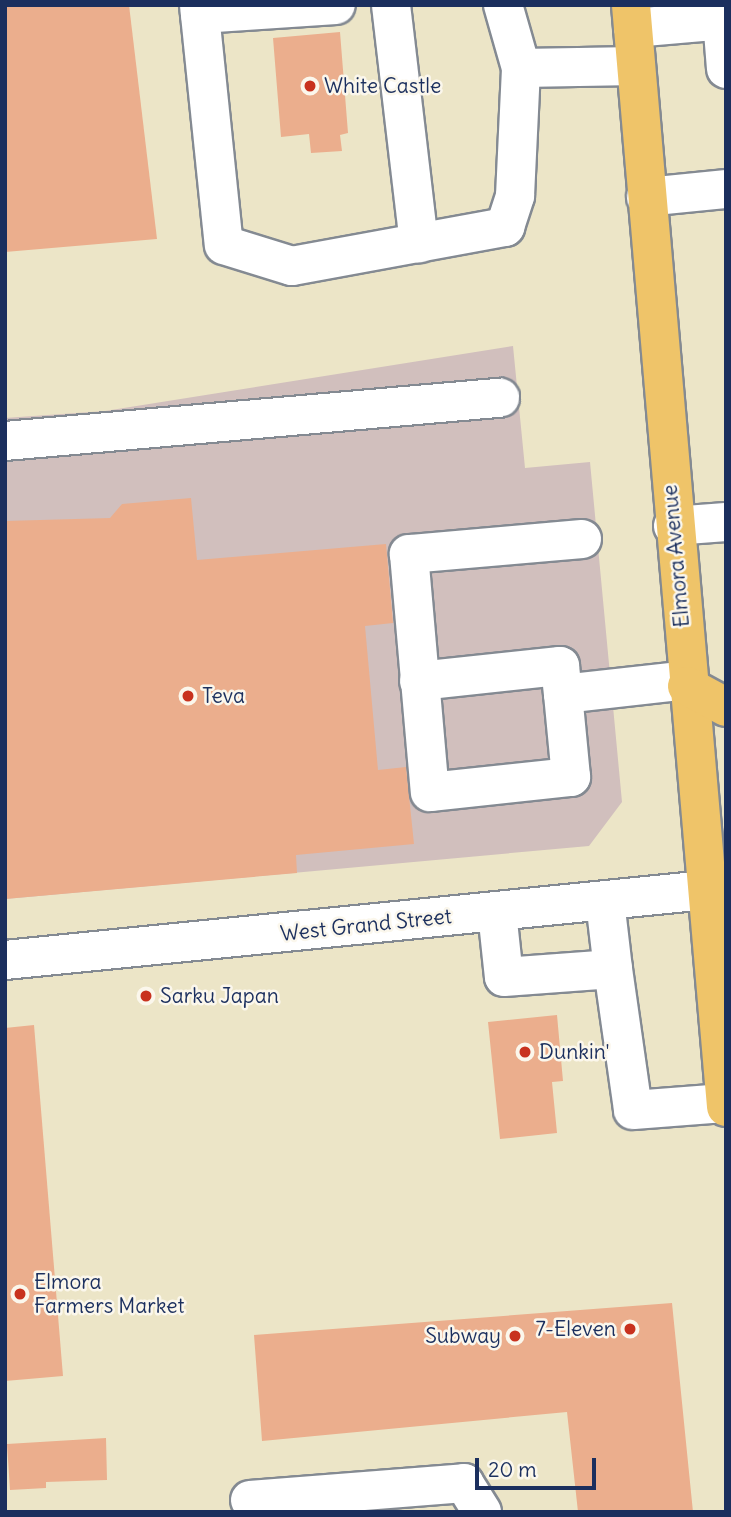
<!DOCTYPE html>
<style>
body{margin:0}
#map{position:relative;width:731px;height:1517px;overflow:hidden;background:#ece5c7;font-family:Delius,sans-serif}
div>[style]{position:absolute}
.industrial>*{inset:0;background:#d1bfbd}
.building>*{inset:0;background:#ebae8d}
.roads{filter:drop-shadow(2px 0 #848a92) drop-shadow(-2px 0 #848a92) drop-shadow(0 2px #848a92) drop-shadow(0 -2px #848a92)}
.minor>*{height:38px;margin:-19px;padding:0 19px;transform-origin:19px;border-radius:19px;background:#fff}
.major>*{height:38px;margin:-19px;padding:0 19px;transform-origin:19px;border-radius:19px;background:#efc469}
.dots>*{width:19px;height:19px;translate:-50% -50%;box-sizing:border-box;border:4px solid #fbf7ec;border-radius:50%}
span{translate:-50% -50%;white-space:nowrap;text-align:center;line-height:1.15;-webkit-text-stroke:5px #fbf7ec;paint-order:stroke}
.poi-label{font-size:21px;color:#1b2f5e}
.left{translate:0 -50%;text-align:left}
.right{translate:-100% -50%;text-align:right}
.street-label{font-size:21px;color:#1b2f5e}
.frame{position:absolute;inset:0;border:7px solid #1b2f5e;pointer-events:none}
.scale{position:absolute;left:475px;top:1458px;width:121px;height:32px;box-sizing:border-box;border:4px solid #1b2f5e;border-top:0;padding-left:9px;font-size:21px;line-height:24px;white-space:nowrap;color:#1b2f5e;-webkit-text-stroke:5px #fbf7ec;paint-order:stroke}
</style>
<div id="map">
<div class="industrial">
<i style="clip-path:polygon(513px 346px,525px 468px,590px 462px,622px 802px,589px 846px,5px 899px,5px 418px,105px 411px)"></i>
</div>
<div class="building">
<i style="clip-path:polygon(5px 5px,129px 5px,157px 239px,5px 252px)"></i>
<i style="clip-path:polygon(340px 32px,348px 133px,340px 135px,342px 151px,311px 153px,309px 134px,281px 137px,273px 38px)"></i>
<i style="clip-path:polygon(191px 498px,197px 560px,386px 544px,393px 623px,365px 626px,378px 770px,406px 767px,414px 844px,296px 855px,297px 873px,5px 899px,5px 521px,110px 518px,122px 504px)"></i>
<i style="clip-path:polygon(557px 1015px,563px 1081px,552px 1082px,557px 1133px,500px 1139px,488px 1022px)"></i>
<i style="clip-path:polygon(34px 1025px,63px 1376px,5px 1381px,5px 1028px)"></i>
<i style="clip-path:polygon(672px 1303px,693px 1512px,578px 1512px,567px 1412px,262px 1441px,254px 1335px)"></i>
<i style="clip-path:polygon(106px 1438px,107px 1480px,46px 1482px,46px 1488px,10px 1490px,7px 1444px)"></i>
</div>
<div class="roads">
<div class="minor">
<i style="left:199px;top:5px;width:241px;rotate:84.1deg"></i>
<i style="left:224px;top:245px;width:71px;rotate:17.2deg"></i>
<i style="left:292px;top:266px;width:217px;rotate:-10.4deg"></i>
<i style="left:505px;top:227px;width:33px;rotate:-72deg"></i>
<i style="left:515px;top:196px;width:128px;rotate:-87.3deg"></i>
<i style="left:521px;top:68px;width:66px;rotate:-105.9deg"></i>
<i style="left:391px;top:5px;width:240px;rotate:83.3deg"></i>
<i style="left:200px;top:14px;width:136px;rotate:-3.8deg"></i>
<i style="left:722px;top:19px;width:50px;rotate:85.4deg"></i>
<i style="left:633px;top:28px;width:69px;rotate:-5deg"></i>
<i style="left:702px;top:22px;width:25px;rotate:-18deg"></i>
<i style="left:521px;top:68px;width:115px;rotate:-1deg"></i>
<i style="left:646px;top:197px;width:80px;rotate:-5.7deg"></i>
<i style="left:5px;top:441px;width:497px;rotate:-5deg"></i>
<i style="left:673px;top:526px;width:53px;rotate:-4.3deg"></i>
<i style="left:582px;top:539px;width:174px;rotate:175deg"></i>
<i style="left:409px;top:554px;width:239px;rotate:85deg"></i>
<i style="left:430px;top:792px;width:142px;rotate:-6.1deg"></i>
<i style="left:571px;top:777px;width:83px;rotate:-95.5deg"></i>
<i style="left:563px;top:694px;width:125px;rotate:-6.4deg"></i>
<i style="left:419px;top:681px;width:142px;rotate:-6.1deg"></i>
<i style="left:560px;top:666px;width:28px;rotate:84deg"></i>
<i style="left:605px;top:901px;width:68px;rotate:83.3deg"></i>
<i style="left:497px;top:912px;width:65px;rotate:83.9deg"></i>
<i style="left:504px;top:977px;width:109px;rotate:-4.2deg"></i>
<i style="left:613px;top:969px;width:142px;rotate:81.9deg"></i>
<i style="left:633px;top:1110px;width:92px;rotate:-4.4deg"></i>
<i style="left:5px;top:960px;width:725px;rotate:-5.7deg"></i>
<i style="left:250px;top:1500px;width:215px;rotate:-4.5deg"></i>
<i style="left:464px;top:1483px;width:34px;rotate:58deg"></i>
</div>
<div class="major">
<i style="left:631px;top:5px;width:1106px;rotate:85.07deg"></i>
<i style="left:687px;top:686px;width:44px;rotate:28.3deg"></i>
</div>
</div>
<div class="dots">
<i style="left:310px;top:86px;background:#c8321e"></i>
<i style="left:188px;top:696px;background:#c8321e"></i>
<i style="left:146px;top:996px;background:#c8321e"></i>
<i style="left:525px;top:1052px;background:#c8321e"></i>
<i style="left:20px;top:1294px;background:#c8321e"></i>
<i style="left:630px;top:1329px;background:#c8321e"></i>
<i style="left:515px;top:1336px;background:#c8321e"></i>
</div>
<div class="poi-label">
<span class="left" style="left:324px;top:86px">White Castle</span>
<span class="left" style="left:202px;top:696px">Teva</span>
<span class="left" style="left:160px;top:996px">Sarku Japan</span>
<span class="left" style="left:539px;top:1052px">Dunkin'</span>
<span class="left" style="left:34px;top:1294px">Elmora<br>Farmers Market</span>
<span class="right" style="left:616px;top:1329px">7-Eleven</span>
<span class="right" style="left:501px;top:1336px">Subway</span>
</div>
<div class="street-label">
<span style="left:676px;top:556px;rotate:-95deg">Elmora Avenue</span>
<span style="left:366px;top:925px;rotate:-6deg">West Grand Street</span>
</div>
<div class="frame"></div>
<div class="scale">20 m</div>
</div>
